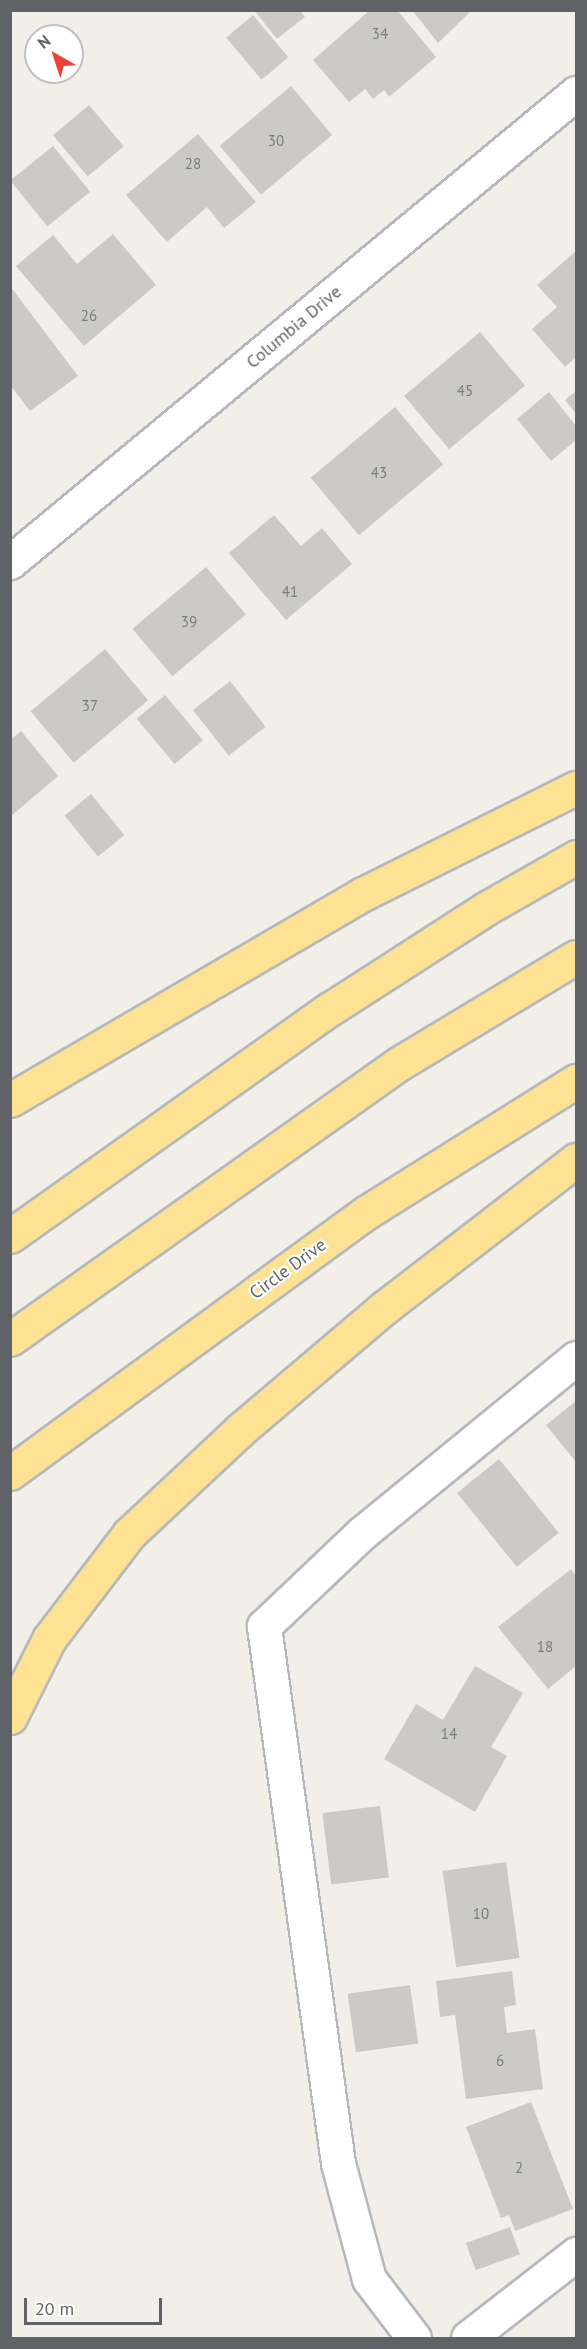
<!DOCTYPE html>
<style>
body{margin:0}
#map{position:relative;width:587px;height:2349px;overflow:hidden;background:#f1efe8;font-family:"PT Sans",sans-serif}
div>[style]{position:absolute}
.building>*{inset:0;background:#cccac5;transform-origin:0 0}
.roads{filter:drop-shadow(2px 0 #b5b8bc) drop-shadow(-2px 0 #b5b8bc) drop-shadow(0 2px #b5b8bc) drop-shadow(0 -2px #b5b8bc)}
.minor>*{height:33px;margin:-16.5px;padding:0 16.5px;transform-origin:16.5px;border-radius:16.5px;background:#fff}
.highway>*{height:33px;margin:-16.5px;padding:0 16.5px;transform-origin:16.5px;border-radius:16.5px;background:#fde293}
span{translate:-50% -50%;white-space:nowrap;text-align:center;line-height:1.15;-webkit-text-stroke:4.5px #fff;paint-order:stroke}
.number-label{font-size:15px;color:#7a7d7f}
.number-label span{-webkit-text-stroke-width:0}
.street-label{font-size:18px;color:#5f6368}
.frame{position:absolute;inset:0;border:12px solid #5f6368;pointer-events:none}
.north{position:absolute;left:24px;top:24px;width:60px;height:60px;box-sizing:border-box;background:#fff;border:2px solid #bfc1c3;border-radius:50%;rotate:321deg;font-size:16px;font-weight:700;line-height:24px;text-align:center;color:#5f6368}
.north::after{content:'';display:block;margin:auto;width:21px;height:27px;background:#ea4335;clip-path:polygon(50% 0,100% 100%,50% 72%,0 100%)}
.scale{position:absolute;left:24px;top:2298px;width:138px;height:27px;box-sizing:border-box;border:3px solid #5f6368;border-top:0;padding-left:8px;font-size:18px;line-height:21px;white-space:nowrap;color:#5f6368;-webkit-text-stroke:4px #fff;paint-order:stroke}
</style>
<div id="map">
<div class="building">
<i style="clip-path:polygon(254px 10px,299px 10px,305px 17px,277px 39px)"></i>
<i style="clip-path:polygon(370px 10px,397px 10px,436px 57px,389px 97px,384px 90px,373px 99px,365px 89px,349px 102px,313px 60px)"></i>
<i style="clip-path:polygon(412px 10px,472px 10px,438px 43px)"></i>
<i style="left:253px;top:15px;width:55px;height:35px;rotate:50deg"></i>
<i style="left:291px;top:86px;width:64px;height:93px;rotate:50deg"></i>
<i style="left:89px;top:105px;width:54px;height:47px;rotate:50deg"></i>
<i style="clip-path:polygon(198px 134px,256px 202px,224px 228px,207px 207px,167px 242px,126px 195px)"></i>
<i style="left:53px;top:146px;width:59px;height:55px;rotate:51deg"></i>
<i style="clip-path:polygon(113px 234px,156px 285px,84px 346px,16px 266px,53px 235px,77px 264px)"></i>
<i style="clip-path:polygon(576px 251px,576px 357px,565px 367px,532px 329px,557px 307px,537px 285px)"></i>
<i style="clip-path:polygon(10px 286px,78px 376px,30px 411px,10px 385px)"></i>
<i style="left:480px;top:332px;width:70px;height:99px;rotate:50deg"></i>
<i style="clip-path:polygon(576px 391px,576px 414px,565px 400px)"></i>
<i style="clip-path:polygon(549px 392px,576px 426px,576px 440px,551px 461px,517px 419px)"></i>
<i style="left:395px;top:407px;width:75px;height:110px;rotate:50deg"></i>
<i style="clip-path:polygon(274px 515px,301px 546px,322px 528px,352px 564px,286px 620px,229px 553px)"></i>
<i style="left:206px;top:567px;width:62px;height:96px;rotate:50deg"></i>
<i style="left:105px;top:649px;width:67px;height:97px;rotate:50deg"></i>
<i style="left:230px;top:681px;width:58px;height:47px;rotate:52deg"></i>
<i style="left:165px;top:695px;width:59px;height:37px;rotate:50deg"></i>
<i style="clip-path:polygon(21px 731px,58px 776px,10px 817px,10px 740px)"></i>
<i style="left:91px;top:794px;width:53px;height:34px;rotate:51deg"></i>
<i style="clip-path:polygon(576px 1401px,576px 1462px,546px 1425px)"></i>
<i style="left:499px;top:1459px;width:95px;height:54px;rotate:51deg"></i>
<i style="clip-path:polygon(571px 1569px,576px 1576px,576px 1666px,548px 1689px,498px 1627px)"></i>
<i style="clip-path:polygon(475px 1666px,523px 1693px,491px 1747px,507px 1756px,475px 1812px,384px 1759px,416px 1704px,443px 1720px)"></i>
<i style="left:380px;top:1806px;width:72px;height:58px;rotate:83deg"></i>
<i style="left:506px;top:1862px;width:97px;height:64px;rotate:82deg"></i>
<i style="clip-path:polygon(512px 1971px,516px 2005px,504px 2007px,507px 2033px,535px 2029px,543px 2089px,466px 2099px,455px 2015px,440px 2017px,436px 1981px)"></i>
<i style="left:410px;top:1985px;width:59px;height:63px;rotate:82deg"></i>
<i style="clip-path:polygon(531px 2102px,573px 2209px,515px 2231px,509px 2215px,501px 2218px,466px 2127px)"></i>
<i style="left:510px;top:2227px;width:29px;height:47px;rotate:70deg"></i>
</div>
<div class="roads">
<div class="minor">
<i style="left:10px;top:562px;width:735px;rotate:-39.65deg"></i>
<i style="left:414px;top:2338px;width:74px;rotate:-127.3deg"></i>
<i style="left:369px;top:2279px;width:120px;rotate:-105deg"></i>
<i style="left:338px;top:2163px;width:542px;rotate:-97.85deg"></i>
<i style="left:264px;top:1626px;width:135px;rotate:-43.5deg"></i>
<i style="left:362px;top:1533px;width:276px;rotate:-39.3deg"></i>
<i style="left:468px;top:2338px;width:137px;rotate:-37.9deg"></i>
</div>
<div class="highway">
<i style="left:10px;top:1100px;width:409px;rotate:-30.3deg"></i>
<i style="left:363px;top:894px;width:238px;rotate:-26.5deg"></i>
<i style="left:10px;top:1236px;width:392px;rotate:-35.4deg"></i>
<i style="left:330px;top:1009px;width:184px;rotate:-32.8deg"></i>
<i style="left:485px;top:909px;width:105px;rotate:-29.7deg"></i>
<i style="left:10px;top:1339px;width:478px;rotate:-35.3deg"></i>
<i style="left:400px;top:1063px;width:205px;rotate:-31.1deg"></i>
<i style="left:10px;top:1473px;width:442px;rotate:-36.2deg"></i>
<i style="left:367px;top:1212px;width:247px;rotate:-32.1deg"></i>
<i style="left:10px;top:1717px;width:87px;rotate:-63.4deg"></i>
<i style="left:49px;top:1639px;width:132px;rotate:-52.7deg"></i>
<i style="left:129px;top:1534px;width:152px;rotate:-43.1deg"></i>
<i style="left:240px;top:1430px;width:190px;rotate:-40.3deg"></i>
<i style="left:385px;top:1307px;width:241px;rotate:-37.6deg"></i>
</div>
</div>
<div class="number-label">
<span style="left:380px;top:34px">34</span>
<span style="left:276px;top:141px">30</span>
<span style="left:193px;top:164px">28</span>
<span style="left:89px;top:316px">26</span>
<span style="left:465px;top:391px">45</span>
<span style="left:379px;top:473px">43</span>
<span style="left:290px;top:592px">41</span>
<span style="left:189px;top:622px">39</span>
<span style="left:90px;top:706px">37</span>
<span style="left:545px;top:1647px">18</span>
<span style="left:449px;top:1734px">14</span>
<span style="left:481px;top:1914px">10</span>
<span style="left:500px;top:2061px">6</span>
<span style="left:519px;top:2168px">2</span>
</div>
<div class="street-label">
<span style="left:294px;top:327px;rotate:-40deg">Columbia Drive</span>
<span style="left:288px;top:1269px;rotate:-36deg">Circle Drive</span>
</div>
<div class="frame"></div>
<div class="north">N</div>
<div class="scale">20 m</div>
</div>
